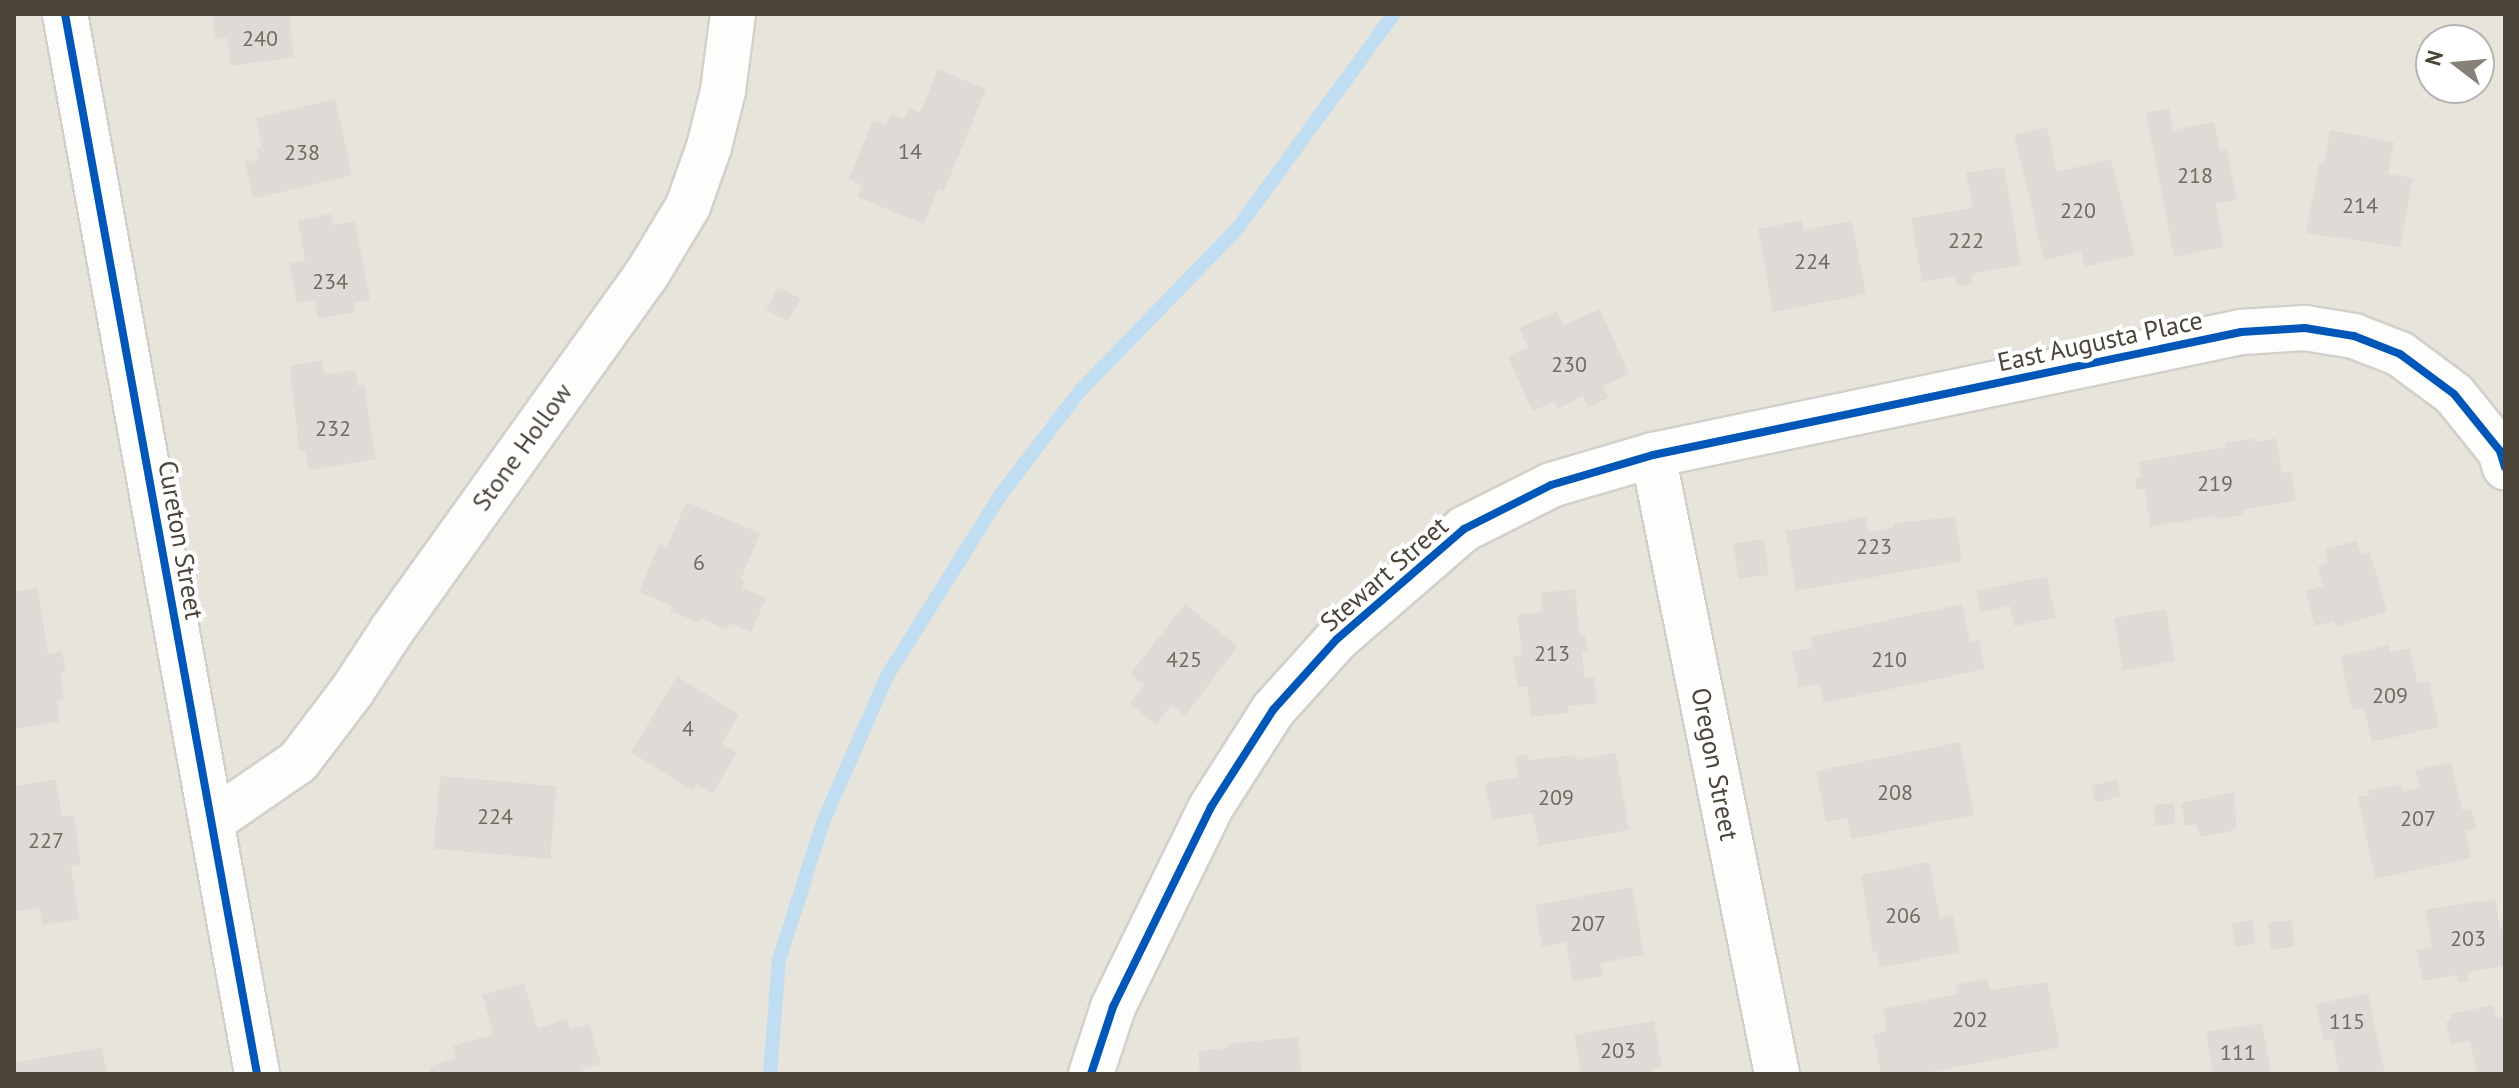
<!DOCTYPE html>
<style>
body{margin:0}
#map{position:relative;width:2519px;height:1088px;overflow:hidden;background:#f4f2ee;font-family:"PT Sans",sans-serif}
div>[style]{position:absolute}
.residential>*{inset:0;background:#e7e4dc}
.stream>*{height:14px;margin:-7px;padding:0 7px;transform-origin:7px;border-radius:7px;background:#c0ddf1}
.building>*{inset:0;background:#dedbd6;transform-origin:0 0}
.roads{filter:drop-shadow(2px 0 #d2d0cb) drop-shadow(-2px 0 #d2d0cb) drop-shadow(0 2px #d2d0cb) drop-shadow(0 -2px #d2d0cb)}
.minor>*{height:44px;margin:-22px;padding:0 22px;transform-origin:22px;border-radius:22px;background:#fdfdfc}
.cycleway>*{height:8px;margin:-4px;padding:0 4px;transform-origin:4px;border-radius:4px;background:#0057b8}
span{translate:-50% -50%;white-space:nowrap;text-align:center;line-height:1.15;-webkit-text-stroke:8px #fff;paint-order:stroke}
.number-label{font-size:22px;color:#706a61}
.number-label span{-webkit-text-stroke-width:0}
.street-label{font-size:26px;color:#4b4439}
.frame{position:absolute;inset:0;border:16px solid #4b4439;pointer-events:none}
.north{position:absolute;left:2415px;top:24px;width:80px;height:80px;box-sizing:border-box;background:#fff;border:2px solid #b7b4b0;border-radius:50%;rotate:286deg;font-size:22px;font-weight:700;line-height:32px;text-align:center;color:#4b4439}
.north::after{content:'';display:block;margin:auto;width:28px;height:36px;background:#868178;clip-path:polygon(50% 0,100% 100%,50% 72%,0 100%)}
</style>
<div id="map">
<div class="residential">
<i style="clip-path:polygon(evenodd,14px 14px,2505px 14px,2505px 1074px,14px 1074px,14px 14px,2431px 40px,2479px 40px,2479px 88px,2431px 88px,2431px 40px)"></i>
</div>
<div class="stream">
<i style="left:770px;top:1074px;width:114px;rotate:-85.5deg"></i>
<i style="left:779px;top:960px;width:145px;rotate:-72.3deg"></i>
<i style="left:823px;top:822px;width:159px;rotate:-66.3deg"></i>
<i style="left:887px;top:676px;width:216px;rotate:-57.9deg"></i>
<i style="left:1002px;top:493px;width:128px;rotate:-52.6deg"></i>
<i style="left:1080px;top:391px;width:226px;rotate:-45.9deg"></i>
<i style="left:1237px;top:229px;width:266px;rotate:-53.9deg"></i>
</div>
<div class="building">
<i style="clip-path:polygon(212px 14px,289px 14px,294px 57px,231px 66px,227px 38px,216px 40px)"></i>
<i style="clip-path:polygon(938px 69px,986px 89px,944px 191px,938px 189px,924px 224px,857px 197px,862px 185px,849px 179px,873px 120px,886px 125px,891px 114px,904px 119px,909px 107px,920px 113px)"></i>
<i style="clip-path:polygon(335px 99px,352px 175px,253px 199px,245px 162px,259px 159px,256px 148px,262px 146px,255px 118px)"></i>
<i style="clip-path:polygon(2169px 108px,2173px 130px,2214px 122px,2220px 151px,2227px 150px,2237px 200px,2216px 204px,2224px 247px,2174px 257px,2146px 113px)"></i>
<i style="clip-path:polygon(2047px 127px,2057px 172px,2111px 159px,2135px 255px,2084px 267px,2081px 251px,2044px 260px,2014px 135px)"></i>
<i style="clip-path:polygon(2330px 130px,2394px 142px,2388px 174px,2413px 178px,2400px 247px,2306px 233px,2319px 163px,2324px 164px)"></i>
<i style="clip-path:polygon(2004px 167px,2021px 265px,1972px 274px,1973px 284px,1957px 287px,1955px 276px,1922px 282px,1911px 218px,1973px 208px,1966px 173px)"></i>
<i style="clip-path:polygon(331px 214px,333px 225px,355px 221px,370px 300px,354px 303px,356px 312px,318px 319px,315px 300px,297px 303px,289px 263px,305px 260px,298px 220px)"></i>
<i style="clip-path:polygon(1802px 220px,1804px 230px,1852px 221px,1866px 294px,1773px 312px,1758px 229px)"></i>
<i style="left:778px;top:287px;width:25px;height:26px;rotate:27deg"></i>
<i style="clip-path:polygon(1600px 309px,1629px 374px,1603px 386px,1609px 398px,1588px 407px,1583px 396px,1557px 409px,1554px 402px,1532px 411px,1508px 356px,1528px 347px,1519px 328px,1557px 311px,1564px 325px)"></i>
<i style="clip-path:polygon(322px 360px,324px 375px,356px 370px,358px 386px,364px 385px,376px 459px,308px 470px,305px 450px,299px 451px,290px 366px)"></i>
<i style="clip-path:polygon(2254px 438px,2255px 442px,2276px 438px,2282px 473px,2291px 471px,2296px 501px,2242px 510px,2243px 515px,2215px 520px,2215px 516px,2150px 527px,2145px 489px,2137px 490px,2135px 479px,2141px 478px,2139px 462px,2227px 447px,2225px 443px)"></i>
<i style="clip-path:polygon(686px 502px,760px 533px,741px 579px,745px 580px,742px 588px,766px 598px,751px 632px,729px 623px,726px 629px,700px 618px,698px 622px,670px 611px,672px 606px,639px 592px,659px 544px,667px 547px)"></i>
<i style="clip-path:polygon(1866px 517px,1868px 532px,1894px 527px,1894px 523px,1955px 517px,1962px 561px,1796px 591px,1786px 531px)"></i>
<i style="left:1764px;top:539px;width:36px;height:31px;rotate:82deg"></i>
<i style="clip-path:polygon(2357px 541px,2361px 555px,2370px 552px,2387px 612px,2336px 627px,2334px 621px,2315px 626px,2305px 591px,2323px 586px,2318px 566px,2328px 563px,2325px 549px)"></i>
<i style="clip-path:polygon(2047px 576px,2056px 618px,2014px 626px,2010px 606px,1981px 612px,1976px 591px)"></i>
<i style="clip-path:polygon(38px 588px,48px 654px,62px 651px,66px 672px,60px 673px,64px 699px,57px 701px,60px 722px,16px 729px,14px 592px)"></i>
<i style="clip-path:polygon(1575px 589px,1580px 636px,1585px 636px,1588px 652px,1582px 653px,1585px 678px,1594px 677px,1597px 703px,1568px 706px,1568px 713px,1531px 717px,1527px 686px,1518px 687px,1513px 657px,1522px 656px,1517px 615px,1543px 611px,1541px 593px)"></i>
<i style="clip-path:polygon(1185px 604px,1238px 646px,1185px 716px,1171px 705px,1156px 725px,1130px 704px,1144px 685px,1130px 674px)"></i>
<i style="clip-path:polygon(1962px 604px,1970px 642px,1979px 640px,1985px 669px,1824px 703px,1820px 684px,1799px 688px,1792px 652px,1813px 648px,1810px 637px)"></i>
<i style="left:2166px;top:609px;width:53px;height:53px;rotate:80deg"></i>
<i style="clip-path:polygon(2389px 645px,2391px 652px,2409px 648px,2418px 683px,2429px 681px,2439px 727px,2372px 742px,2364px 708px,2352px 710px,2340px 656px)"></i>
<i style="clip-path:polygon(677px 676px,739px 715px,722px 743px,737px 753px,712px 794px,696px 784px,693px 791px,631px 752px)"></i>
<i style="clip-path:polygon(1960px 742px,1974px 815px,1851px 839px,1847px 818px,1826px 822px,1816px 771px)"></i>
<i style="clip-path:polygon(1616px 753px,1629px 830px,1539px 846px,1533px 813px,1492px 820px,1485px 783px,1518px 777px,1515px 756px,1528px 754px,1528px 760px,1575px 755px,1576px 760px)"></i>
<i style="clip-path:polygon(2451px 762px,2462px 810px,2471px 808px,2476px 829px,2465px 831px,2471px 858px,2375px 879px,2358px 797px,2369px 795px,2368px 791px,2400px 784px,2402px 792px,2420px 788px,2415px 770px)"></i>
<i style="left:440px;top:776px;width:117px;height:73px;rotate:5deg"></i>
<i style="clip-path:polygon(56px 779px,62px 817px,74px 815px,81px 864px,71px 866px,79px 919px,42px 925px,40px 908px,14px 912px,14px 786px)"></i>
<i style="left:2117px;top:780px;width:17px;height:26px;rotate:77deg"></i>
<i style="clip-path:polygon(2235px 792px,2236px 830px,2200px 837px,2197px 824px,2185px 826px,2181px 803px)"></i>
<i style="left:2174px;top:803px;width:21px;height:21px;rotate:85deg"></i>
<i style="clip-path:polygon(1929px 862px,1940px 918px,1953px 915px,1960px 952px,1880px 968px,1877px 951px,1873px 952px,1861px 875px)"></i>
<i style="clip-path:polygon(1632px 887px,1644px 955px,1600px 963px,1603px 976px,1573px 982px,1566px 942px,1542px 947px,1535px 905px)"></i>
<i style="clip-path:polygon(2495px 899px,2500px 929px,2505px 928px,2505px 966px,2468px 972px,2469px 981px,2458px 983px,2457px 975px,2422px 981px,2417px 950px,2432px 948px,2425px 910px)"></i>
<i style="left:2252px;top:920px;width:24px;height:21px;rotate:81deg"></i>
<i style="left:2292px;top:920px;width:27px;height:24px;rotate:84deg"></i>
<i style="clip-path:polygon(1987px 978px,1990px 990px,2047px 982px,2060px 1047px,1921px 1074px,1881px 1074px,1873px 1034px,1887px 1031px,1883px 1009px,1957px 994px,1956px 985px)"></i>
<i style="clip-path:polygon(524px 983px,538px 1028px,567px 1019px,570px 1030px,589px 1024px,601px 1064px,582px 1069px,584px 1074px,431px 1074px,429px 1067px,456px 1058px,453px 1046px,494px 1034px,482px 995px)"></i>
<i style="clip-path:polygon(2368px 993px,2385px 1074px,2339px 1074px,2332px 1039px,2323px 1040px,2316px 1004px)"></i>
<i style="clip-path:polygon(2493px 1005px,2496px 1018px,2505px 1016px,2505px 1074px,2477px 1074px,2470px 1041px,2451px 1045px,2446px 1022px,2451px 1021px,2450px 1014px)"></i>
<i style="clip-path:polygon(1654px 1021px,1662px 1067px,1653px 1069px,1654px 1074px,1581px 1074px,1574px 1035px)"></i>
<i style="clip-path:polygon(2262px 1023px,2271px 1074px,2213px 1074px,2206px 1032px)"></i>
<i style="clip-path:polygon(1298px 1037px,1302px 1074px,1200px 1074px,1198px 1051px,1227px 1048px,1227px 1044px)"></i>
<i style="clip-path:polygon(102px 1047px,107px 1074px,14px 1074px,14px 1063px)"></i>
</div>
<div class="roads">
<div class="minor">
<i style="left:65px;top:14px;width:1077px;rotate:79.73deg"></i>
<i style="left:1653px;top:455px;width:631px;rotate:78.67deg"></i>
<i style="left:212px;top:821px;width:104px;rotate:-34.5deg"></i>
<i style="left:298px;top:762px;width:89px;rotate:-52.7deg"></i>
<i style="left:352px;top:691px;width:73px;rotate:-56.7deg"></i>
<i style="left:392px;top:630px;width:438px;rotate:-54.4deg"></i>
<i style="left:647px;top:274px;width:79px;rotate:-58.9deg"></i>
<i style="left:688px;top:206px;width:63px;rotate:-70.4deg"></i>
<i style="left:709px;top:147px;width:58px;rotate:-76deg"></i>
<i style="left:723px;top:91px;width:78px;rotate:-82.6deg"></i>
<i style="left:1091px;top:1074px;width:71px;rotate:-71.8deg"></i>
<i style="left:1113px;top:1007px;width:223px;rotate:-63.9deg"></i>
<i style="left:1211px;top:807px;width:115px;rotate:-57.4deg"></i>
<i style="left:1273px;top:710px;width:96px;rotate:-48deg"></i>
<i style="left:1337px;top:639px;width:168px;rotate:-40.9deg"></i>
<i style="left:1464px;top:529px;width:97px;rotate:-26.8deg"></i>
<i style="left:1551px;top:485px;width:106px;rotate:-16.4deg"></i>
<i style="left:1653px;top:455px;width:601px;rotate:-11.81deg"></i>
<i style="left:2241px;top:332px;width:64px;rotate:-3.6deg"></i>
<i style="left:2305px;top:328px;width:50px;rotate:9.3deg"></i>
<i style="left:2354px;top:336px;width:49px;rotate:21.4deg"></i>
<i style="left:2400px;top:354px;width:67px;rotate:36.5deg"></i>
<i style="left:2454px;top:394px;width:73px;rotate:51.1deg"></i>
<i style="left:2500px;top:451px;width:17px;rotate:73deg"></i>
</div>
</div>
<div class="cycleway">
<i style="left:65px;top:14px;width:1077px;rotate:79.73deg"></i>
<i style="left:1091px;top:1074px;width:71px;rotate:-71.8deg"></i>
<i style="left:1113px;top:1007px;width:223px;rotate:-63.9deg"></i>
<i style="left:1211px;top:807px;width:115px;rotate:-57.4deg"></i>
<i style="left:1273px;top:710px;width:96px;rotate:-48deg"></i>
<i style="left:1337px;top:639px;width:168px;rotate:-40.9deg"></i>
<i style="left:1464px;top:529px;width:97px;rotate:-26.8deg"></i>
<i style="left:1551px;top:485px;width:106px;rotate:-16.4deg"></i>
<i style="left:1653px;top:455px;width:601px;rotate:-11.81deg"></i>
<i style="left:2241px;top:332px;width:64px;rotate:-3.6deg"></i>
<i style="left:2305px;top:328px;width:50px;rotate:9.3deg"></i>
<i style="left:2354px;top:336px;width:49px;rotate:21.4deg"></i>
<i style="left:2400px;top:354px;width:67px;rotate:36.5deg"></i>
<i style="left:2454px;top:394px;width:73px;rotate:51.1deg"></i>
<i style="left:2500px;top:451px;width:17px;rotate:73deg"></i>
</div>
<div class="number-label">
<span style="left:260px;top:39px">240</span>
<span style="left:910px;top:152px">14</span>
<span style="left:302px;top:153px">238</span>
<span style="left:2195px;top:176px">218</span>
<span style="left:2360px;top:206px">214</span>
<span style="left:2078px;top:211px">220</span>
<span style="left:1966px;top:241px">222</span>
<span style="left:1812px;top:262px">224</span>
<span style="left:330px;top:282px">234</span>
<span style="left:1569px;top:365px">230</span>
<span style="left:333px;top:429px">232</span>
<span style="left:2215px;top:484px">219</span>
<span style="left:1874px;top:547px">223</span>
<span style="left:699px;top:563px">6</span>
<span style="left:1552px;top:654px">213</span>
<span style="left:1184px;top:660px">425</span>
<span style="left:1889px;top:660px">210</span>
<span style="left:2390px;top:696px">209</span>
<span style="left:688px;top:729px">4</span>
<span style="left:1895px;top:793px">208</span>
<span style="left:1556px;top:798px">209</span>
<span style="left:495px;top:817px">224</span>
<span style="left:2418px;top:819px">207</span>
<span style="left:46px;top:841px">227</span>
<span style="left:1903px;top:916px">206</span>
<span style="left:1588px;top:924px">207</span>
<span style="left:2468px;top:939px">203</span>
<span style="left:1970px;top:1020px">202</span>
<span style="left:2347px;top:1022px">115</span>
<span style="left:1618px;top:1051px">203</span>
<span style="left:2238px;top:1053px">111</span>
</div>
<div class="street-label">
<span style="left:2100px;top:341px;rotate:-12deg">East Augusta Place</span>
<span style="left:522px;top:447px;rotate:-54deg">Stone Hollow</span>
<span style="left:181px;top:540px;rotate:80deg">Cureton Street</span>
<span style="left:1384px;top:574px;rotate:-41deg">Stewart Street</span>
<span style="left:1715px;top:764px;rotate:79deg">Oregon Street</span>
</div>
<div class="frame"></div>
<div class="north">N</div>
</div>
